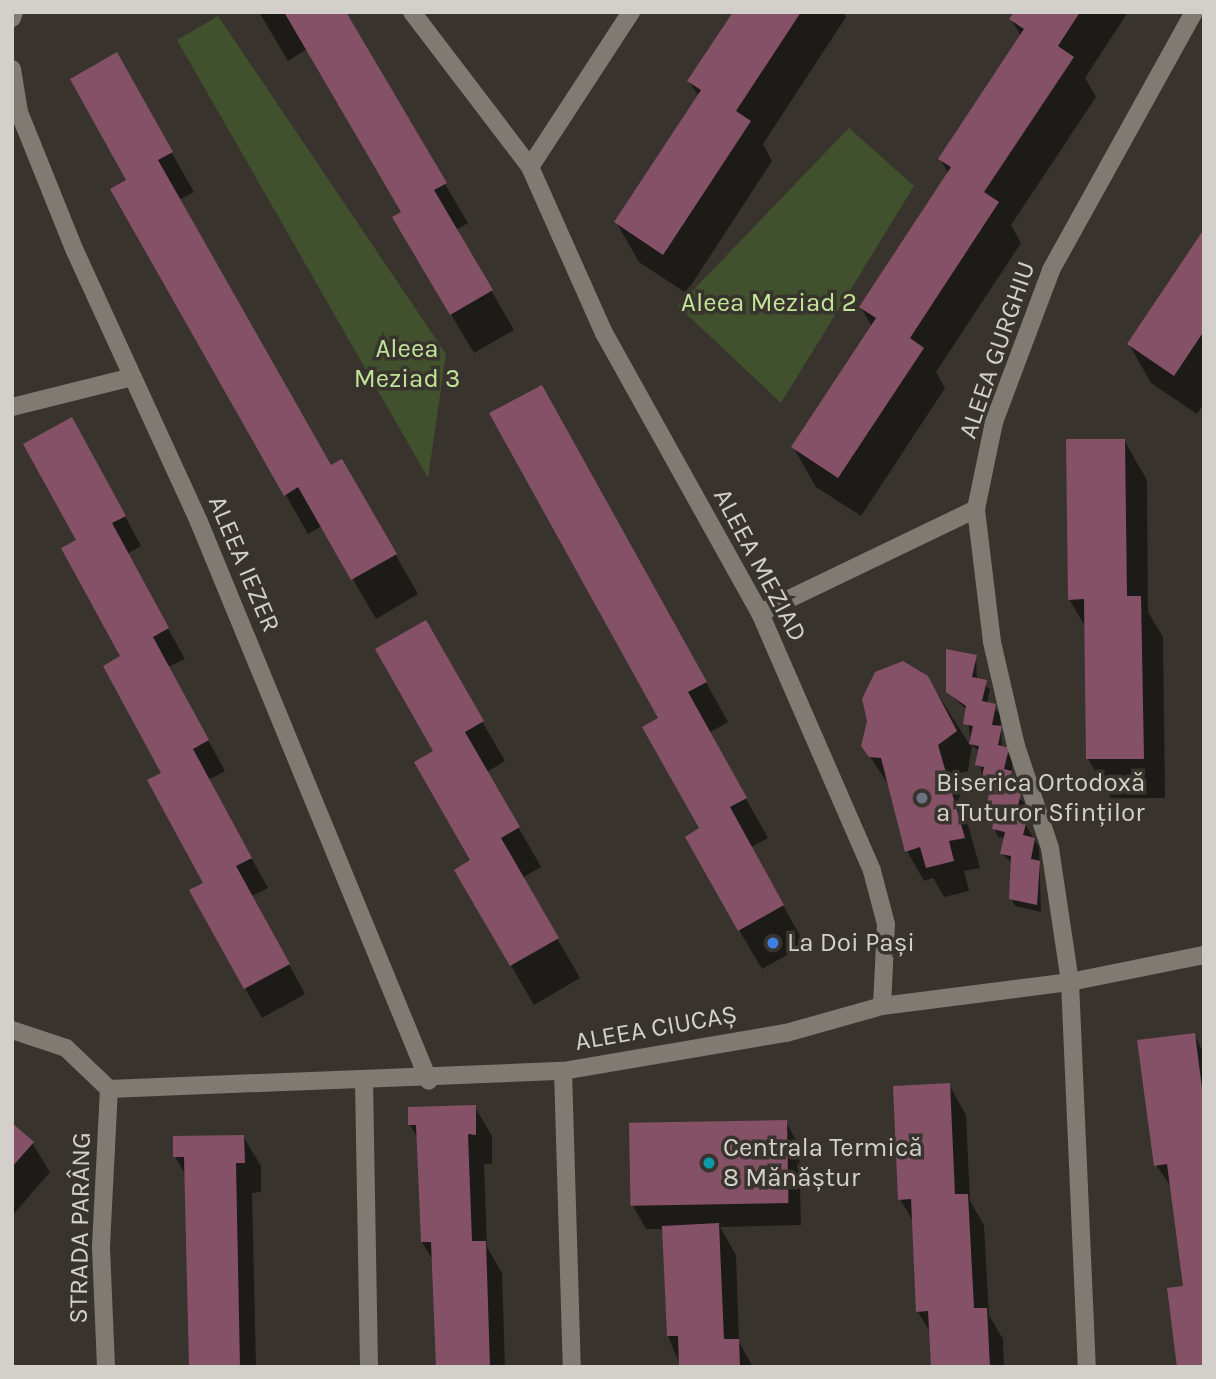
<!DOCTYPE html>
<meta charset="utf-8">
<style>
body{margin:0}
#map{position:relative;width:1216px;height:1379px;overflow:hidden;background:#38342d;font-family:Karla,sans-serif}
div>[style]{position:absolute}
.green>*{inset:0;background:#41512e}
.shadow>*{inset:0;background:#0007}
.building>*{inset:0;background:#855167;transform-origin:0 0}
.lane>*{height:18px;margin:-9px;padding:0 9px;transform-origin:9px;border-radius:9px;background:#7f7a72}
.street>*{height:18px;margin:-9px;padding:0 9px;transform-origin:9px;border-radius:9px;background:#7f7a72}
.dots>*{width:19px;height:19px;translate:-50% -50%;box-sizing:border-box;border:4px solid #38342d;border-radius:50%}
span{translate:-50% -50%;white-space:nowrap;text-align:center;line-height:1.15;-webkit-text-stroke:7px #38342d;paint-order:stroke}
.park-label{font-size:26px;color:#c0e398}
.street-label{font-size:26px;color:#d3d0cc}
.poi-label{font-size:26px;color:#d3d0cc}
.left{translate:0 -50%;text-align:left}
.frame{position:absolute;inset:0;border:14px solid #d3d0cc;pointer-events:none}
</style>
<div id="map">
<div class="green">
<i style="clip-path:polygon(218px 16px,446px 354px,428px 478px,177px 40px)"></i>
<i style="clip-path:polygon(849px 128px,914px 186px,781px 403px,678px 306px)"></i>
</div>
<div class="shadow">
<i style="clip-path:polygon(259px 12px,344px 12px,468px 223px,456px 230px,514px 330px,474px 353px,417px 257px,403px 213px,307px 49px,288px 61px)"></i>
<i style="clip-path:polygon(735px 12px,843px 12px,846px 17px,763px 144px,772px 161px,686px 293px,639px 262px,616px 222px,699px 97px,689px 81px)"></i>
<i style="clip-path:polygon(1016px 12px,1128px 12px,1085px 78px,1096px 97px,1011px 225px,1021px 243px,936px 372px,945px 388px,861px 516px,816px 487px,793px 447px,872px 327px,861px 307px,948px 173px,940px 159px,1021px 36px,1011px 19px)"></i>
<i style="clip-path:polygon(116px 55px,194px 192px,179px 200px,331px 467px,342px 461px,418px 594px,376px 619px,322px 526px,308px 534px,112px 190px,129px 180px)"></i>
<i style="clip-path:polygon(1204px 232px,1204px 404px,1197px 414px,1151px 383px,1129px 344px)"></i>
<i style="clip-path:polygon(564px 426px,728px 722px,709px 733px,768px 838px,751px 847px,805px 945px,762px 969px,739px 930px,660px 719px)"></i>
<i style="clip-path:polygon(1124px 440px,1147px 480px,1148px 612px,1163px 637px,1165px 798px,1111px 798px,1088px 759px,1086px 628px,1069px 599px)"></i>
<i style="clip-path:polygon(89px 449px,141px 546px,127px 554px,185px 659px,168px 667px,225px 771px,208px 780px,268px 888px,252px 896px,305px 994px,262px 1018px,245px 988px,78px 540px)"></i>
<i style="clip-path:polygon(425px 623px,505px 761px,487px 772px,541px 867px,522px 878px,580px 978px,534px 1005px,456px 870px,473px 861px,435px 751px)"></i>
<i style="clip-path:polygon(976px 657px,977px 680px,990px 689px,987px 703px,1000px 713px,1002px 748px,1012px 757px,1012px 794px,1024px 802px,1021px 817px,1039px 847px,1041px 912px,1015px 906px,1011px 898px,1012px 863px,1002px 854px,1005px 838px,998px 837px,987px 811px,991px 796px,982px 787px,980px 752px,972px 745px,968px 771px,954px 775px,980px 868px,964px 871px,969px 891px,944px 897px,933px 878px,924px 881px,907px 851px,890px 787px,863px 746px,927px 677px,971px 747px,967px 710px,948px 692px)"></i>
<i style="clip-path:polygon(1194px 1035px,1204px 1053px,1204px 1367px,1172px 1188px,1156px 1165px)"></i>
<i style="clip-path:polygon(949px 1085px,966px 1115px,970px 1201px,984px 1225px,989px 1315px,1003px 1339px,1004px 1367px,932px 1367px,931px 1334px,918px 1312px,914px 1223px,900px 1199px)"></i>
<i style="clip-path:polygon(475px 1107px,492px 1136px,492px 1164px,484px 1164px,487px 1247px,502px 1273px,505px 1367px,437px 1367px,434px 1262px,422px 1242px,419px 1140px,410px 1125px)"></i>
<i style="clip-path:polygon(786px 1122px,799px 1145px,801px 1225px,720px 1227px,736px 1255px,739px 1342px,753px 1367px,681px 1367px,668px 1336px,664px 1229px,646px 1229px,633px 1206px)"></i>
<i style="clip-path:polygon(12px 1126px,32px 1143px,50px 1172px,12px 1216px)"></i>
<i style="clip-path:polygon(243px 1136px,261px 1166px,261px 1192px,252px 1193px,256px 1367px,190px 1367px,186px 1176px,175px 1156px)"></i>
</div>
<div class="building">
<i style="clip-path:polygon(284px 12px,346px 12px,447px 183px,434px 190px,493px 290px,450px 315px,392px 217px,401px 212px)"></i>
<i style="clip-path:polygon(733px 12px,801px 12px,736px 111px,751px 121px,663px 255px,614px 222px,701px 90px,687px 81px)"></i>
<i style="clip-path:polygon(1014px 12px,1080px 12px,1058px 46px,1074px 57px,984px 192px,999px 202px,910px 338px,924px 348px,838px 478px,791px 447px,876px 318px,859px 307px,951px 167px,938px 159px,1024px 29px,1009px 19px)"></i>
<i style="clip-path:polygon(117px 52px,173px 152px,158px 160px,331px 465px,342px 459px,397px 554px,351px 580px,298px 487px,284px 496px,110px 189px,126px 180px,70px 79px)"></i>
<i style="clip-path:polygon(1204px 229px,1204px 331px,1174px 376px,1127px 344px)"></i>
<i style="clip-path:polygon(542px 385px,707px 682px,688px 692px,747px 798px,730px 807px,784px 905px,738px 931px,685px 837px,699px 828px,642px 727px,658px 718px,489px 413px)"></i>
<i style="clip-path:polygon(72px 417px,126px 516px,112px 523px,169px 628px,153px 637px,209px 740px,193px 749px,252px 858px,236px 866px,290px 964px,244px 989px,189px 890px,203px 883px,147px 780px,161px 773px,103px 666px,120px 656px,61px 548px,76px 540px,23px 444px)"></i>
<i style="clip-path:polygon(1066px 439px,1125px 439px,1127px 596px,1141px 596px,1144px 759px,1086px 759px,1084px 599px,1068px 600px)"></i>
<i style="clip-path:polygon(426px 620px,484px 721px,465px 732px,520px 827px,501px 838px,559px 938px,510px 966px,454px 870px,470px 860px,414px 762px,433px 751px,375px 649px)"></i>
<i style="clip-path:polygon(946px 649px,977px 655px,972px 677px,987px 680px,982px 701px,996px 704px,992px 725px,1002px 726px,998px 745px,1009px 748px,1004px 769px,1012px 771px,1008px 791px,1021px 793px,1016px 814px,1028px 816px,1023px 835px,1035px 838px,1031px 859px,1040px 861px,1037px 905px,1009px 899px,1011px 856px,1000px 854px,1005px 832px,992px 829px,995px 813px,985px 811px,990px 790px,980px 787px,984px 767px,975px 765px,979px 746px,969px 744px,973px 726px,963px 724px,966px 706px,946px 692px)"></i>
<i style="clip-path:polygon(903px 661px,928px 676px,957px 731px,938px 745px,965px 838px,949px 841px,954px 861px,926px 868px,920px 847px,905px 852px,881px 758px,869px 757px,861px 746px,867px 721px,862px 699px,875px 672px)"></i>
<i style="clip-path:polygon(1195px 1033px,1204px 1104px,1204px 1367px,1177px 1367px,1167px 1288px,1183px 1286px,1167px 1164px,1154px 1166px,1137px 1040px)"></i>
<i style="clip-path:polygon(950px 1083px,955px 1194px,968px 1194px,974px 1308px,987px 1308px,990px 1367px,931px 1367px,928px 1311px,916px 1312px,911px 1199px,898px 1200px,893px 1086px)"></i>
<i style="clip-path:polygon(476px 1105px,476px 1135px,468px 1134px,472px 1241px,486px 1241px,490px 1367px,436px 1367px,431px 1242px,421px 1242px,416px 1125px,408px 1125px,408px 1107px)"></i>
<i style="left:787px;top:1120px;width:83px;height:158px;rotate:89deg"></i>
<i style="clip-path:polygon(12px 1123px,34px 1142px,12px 1167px)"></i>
<i style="clip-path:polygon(244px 1135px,245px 1163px,236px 1163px,240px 1367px,189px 1367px,184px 1157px,173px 1157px,173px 1136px)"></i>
<i style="clip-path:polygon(719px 1223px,724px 1339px,739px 1339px,740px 1367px,679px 1367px,678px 1336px,667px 1336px,662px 1226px)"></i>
</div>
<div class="lane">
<i style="left:12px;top:407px;width:124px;rotate:-14deg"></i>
<i style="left:760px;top:613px;width:240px;rotate:-25.7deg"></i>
<i style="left:1070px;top:982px;width:385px;rotate:87.5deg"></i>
<i style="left:12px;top:1030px;width:57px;rotate:18.4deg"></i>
<i style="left:66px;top:1048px;width:59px;rotate:43.6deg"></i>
<i style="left:563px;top:1071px;width:296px;rotate:88.3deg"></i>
<i style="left:364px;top:1081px;width:286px;rotate:89deg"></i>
</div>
<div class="street">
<i style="left:412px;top:12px;width:195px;rotate:52.7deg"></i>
<i style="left:530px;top:167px;width:182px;rotate:66deg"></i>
<i style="left:604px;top:333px;width:321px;rotate:60.9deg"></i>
<i style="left:760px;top:613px;width:281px;rotate:66.5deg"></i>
<i style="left:872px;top:871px;width:55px;rotate:75.2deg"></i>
<i style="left:886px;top:924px;width:82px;rotate:92.8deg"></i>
<i style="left:12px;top:18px;width:6px;rotate:-72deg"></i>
<i style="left:12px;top:69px;width:44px;rotate:80.8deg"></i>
<i style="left:19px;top:112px;width:150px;rotate:68.1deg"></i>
<i style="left:75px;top:251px;width:298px;rotate:65.4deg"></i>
<i style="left:199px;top:522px;width:604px;rotate:67.64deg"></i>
<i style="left:530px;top:167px;width:185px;rotate:-56.9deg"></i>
<i style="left:1070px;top:982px;width:135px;rotate:-98.5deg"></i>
<i style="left:1050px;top:848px;width:108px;rotate:-108.4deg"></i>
<i style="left:1016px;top:746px;width:107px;rotate:-103deg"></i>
<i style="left:992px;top:642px;width:134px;rotate:-96.9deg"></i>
<i style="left:976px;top:509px;width:89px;rotate:-78.3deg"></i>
<i style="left:994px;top:422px;width:162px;rotate:-69.4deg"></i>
<i style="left:1051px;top:270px;width:295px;rotate:-61deg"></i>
<i style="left:106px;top:1367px;width:121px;rotate:-92.4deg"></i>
<i style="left:101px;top:1246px;width:157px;rotate:-87.1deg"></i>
<i style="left:109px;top:1089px;width:454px;rotate:-2.3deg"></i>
<i style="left:563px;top:1071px;width:226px;rotate:-9.7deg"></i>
<i style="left:786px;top:1033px;width:100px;rotate:-15.7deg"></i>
<i style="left:882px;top:1006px;width:190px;rotate:-7.3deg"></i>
<i style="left:1070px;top:982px;width:137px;rotate:-11.4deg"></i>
</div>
<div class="dots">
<i style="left:922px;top:798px;background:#6b7280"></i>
<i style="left:773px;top:943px;background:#3f7fe0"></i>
<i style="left:709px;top:1163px;background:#0f9aa8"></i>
</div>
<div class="park-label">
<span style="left:769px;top:303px">Aleea Meziad 2</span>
<span style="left:407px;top:364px">Aleea<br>Meziad 3</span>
</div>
<div class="street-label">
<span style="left:997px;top:350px;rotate:-71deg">ALEEA GURGHIU</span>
<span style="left:244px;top:564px;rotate:67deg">ALEEA IEZER</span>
<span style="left:760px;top:565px;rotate:62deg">ALEEA MEZIAD</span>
<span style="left:656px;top:1028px;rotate:-10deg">ALEEA CIUCAȘ</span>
<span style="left:80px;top:1228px;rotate:-89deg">STRADA PARÂNG</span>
</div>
<div class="poi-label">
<span class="left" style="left:936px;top:798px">Biserica Ortodoxă<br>a Tuturor Sfinților</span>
<span class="left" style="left:787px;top:943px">La Doi Pași</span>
<span class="left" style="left:723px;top:1163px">Centrala Termică<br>8 Mănăștur</span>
</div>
<div class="frame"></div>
</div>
